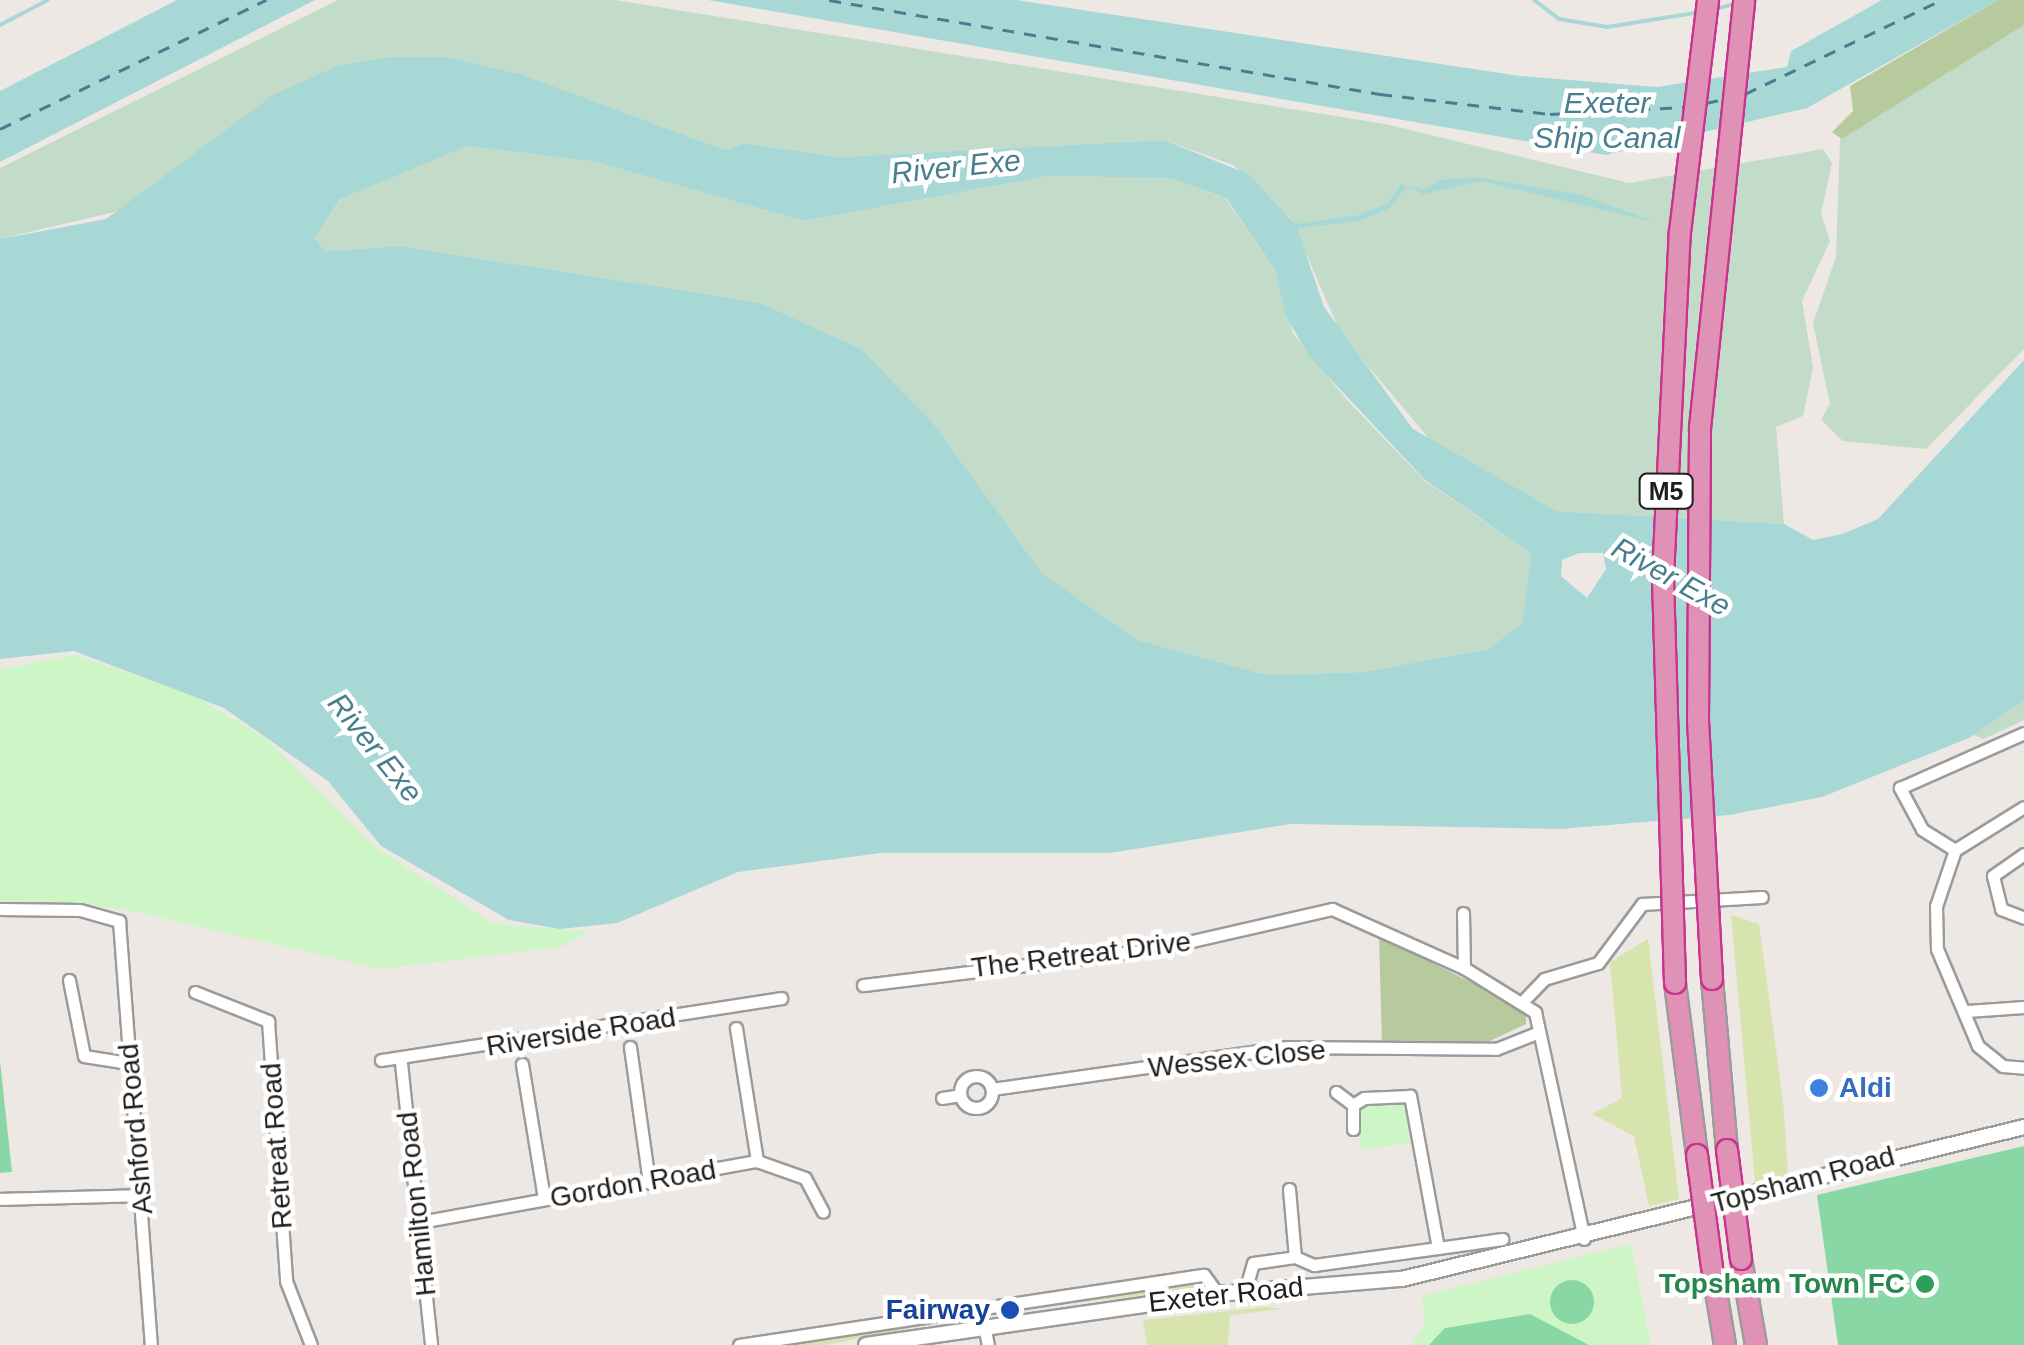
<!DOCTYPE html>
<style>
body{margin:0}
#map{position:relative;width:2024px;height:1345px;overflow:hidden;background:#eee8e5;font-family:Arial,sans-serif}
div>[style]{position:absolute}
.grass>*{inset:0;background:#d7e4ae}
.forest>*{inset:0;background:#b6ca9d}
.wetland>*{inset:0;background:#c3dbc9}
.park>*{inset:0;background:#cdf5c5}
.pitch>*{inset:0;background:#89d7a4}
.round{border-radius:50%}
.water>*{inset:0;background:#a8d8d6}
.stream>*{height:4px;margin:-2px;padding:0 2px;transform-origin:2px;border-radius:2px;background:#a8d8d6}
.ferry>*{height:2.5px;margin-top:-1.25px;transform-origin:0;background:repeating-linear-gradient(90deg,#487e8f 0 12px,transparent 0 22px)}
.roads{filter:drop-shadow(2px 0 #9b9b9b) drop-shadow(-2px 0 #9b9b9b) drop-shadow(0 2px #9b9b9b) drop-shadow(0 -2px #9b9b9b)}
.minor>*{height:11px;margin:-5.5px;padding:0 5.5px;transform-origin:5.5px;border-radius:5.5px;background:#fff}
.minor>.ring{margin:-5.5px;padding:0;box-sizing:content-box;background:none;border:11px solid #fff;border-radius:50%}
.tertiary>*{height:14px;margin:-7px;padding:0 7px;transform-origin:7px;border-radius:7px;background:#fff}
.motorway>*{height:20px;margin:-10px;padding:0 10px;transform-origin:10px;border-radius:10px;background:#df92b5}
.bridges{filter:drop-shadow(2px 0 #cb328e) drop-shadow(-2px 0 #cb328e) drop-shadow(0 2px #cb328e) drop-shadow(0 -2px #cb328e)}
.motorway-bridge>*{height:20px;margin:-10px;padding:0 10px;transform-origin:10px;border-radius:10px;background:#df92b5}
.dots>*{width:28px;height:28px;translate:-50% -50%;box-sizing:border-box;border:5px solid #fff;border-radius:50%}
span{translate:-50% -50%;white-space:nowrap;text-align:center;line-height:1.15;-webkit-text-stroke:9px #fff;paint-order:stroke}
.shield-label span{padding:2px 8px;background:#fff;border:2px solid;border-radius:8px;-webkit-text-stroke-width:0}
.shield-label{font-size:25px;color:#1e1e1e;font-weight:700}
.street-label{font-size:28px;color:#1e1e1e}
.shop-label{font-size:28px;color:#366cbe;font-weight:700}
.left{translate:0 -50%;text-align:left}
.leisure-label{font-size:28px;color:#27864d;font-weight:700}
.right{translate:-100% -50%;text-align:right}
.transit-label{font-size:28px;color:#164399;font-weight:700}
.water-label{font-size:30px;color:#487e8f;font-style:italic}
</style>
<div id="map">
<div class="grass">
<i style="clip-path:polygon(1731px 915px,1759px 924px,1783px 1101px,1788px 1174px,1755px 1182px)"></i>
<i style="clip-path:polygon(1648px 939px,1679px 1199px,1649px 1206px,1634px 1136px,1592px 1114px,1622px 1098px,1610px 962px)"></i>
<i style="clip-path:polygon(1204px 1281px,1202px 1289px,1015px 1309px)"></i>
<i style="clip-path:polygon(1265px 1307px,1282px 1309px,1230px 1315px,1228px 1345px,1147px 1345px,1143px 1320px)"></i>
<i style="clip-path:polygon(971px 1316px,826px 1345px,771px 1345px,874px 1330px)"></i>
</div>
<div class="forest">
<i style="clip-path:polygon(1998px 0,2024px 0,2024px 25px,1851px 146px,1832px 132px,1853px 111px,1850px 86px)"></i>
<i style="clip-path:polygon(1379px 936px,1506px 1000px,1526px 1013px,1526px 1024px,1490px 1041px,1382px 1044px)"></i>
</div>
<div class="wetland">
<i style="clip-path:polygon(338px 0,615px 0,1385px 124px,1629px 183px,1823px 149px,1832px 163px,1821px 214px,1830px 241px,1802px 301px,1813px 367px,1803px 416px,1776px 427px,1784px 524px,1556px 511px,1442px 454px,1341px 334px,1291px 219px,1233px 165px,1164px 140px,840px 157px,744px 143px,725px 150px,521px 74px,448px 57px,337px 66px,246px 116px,127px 209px,0 239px,0 168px)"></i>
<i style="clip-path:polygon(2024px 25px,2024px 349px,1926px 449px,1843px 441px,1821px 420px,1830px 404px,1813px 323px,1836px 257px,1840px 140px)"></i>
<i style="clip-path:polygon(468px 146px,596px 162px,804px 221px,1049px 176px,1169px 178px,1225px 198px,1276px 271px,1293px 333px,1346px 399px,1425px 481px,1531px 553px,1524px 623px,1488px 649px,1362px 672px,1267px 675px,1138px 640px,1043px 574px,930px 419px,860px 348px,758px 302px,400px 246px,325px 251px,315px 238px,341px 198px)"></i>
<i style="clip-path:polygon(2024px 627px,2024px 720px,1984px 739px,1966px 732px,2009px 708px)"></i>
</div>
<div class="park">
<i style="clip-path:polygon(76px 655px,194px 696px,268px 740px,377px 848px,494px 924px,590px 931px,561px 947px,380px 969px,119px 908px,0 904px,0 669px)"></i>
<i style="clip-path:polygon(1396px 1098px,1410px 1108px,1415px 1142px,1361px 1150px,1356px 1116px,1367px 1102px)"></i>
<i style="clip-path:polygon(1631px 1244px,1651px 1345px,1411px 1345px,1425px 1325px,1422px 1296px)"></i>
</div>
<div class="pitch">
<i style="clip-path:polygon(0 1061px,12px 1172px,0 1173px)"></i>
<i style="clip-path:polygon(2024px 1146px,2024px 1345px,1838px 1345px,1817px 1195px)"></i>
<i class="round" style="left:1550px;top:1280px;width:44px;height:44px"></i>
<i style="clip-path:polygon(1530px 1314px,1589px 1345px,1429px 1345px,1445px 1328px)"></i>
</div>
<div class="water">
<i style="clip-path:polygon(177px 0,315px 0,0 162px,0 91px)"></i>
<i style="clip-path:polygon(708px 0,1016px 0,1520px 76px,1656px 87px,1787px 67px,1791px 51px,1882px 0,1998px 0,1807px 108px,1606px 155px)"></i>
<i style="clip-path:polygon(evenodd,392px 57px,448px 57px,521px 74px,725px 150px,744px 143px,840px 157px,1164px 140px,1248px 174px,1295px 224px,1359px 215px,1388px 203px,1401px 184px,1423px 190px,1439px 180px,1476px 177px,1579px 194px,1658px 223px,1481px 181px,1423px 194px,1407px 186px,1388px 209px,1358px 221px,1297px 228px,1324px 307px,1413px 429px,1556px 511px,1784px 524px,1813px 540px,1842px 534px,1878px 519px,2024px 360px,2024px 700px,1969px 738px,1822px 797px,1729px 815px,1560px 829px,1291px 824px,1110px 853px,881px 853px,738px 872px,617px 923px,560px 929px,509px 920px,381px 846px,328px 781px,224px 708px,74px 651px,0 659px,0 239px,106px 219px,273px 95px,337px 66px,392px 57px,468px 146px,596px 162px,804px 221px,1049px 176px,1169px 178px,1226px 198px,1276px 271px,1285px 314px,1309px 356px,1425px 480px,1531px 553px,1523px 623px,1488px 649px,1362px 672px,1267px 675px,1138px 640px,1043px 574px,930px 419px,860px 348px,758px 302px,400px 246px,325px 251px,315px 238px,340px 199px,468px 146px,392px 57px,1579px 553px,1603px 553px,1606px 569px,1587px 598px,1561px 576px,1562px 560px,1579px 553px)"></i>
</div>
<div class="stream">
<i style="left:1534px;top:0;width:31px;rotate:37deg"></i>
<i style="left:1559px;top:19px;width:49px;rotate:9.5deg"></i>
<i style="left:1607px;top:27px;width:95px;rotate:-9.1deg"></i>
<i style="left:1715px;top:9px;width:21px;rotate:-14deg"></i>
<i style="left:0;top:25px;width:54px;rotate:-27.5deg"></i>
</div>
<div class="ferry">
<i style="left:829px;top:0;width:559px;rotate:9.68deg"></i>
<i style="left:1380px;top:94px;width:171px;rotate:6.7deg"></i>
<i style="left:1550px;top:114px;width:134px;rotate:-3deg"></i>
<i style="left:1745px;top:94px;width:217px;rotate:-25.6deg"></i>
<i style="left:1706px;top:103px;width:17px;rotate:-13deg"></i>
<i style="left:0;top:129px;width:296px;rotate:-25.9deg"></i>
</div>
<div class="roads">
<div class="minor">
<i style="left:1955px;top:850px;width:59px;rotate:108.7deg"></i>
<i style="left:1936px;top:906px;width:43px;rotate:88.7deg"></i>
<i style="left:1937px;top:949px;width:105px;rotate:67.1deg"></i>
<i style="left:1978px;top:1046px;width:32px;rotate:39deg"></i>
<i style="left:2003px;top:1066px;width:21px;rotate:5deg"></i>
<i style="left:1955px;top:850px;width:39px;rotate:-148deg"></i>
<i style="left:1922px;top:829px;width:47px;rotate:-118.2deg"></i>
<i style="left:1900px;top:788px;width:136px;rotate:-23.9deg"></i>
<i style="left:1955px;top:850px;width:81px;rotate:-31.9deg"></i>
<i style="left:2024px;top:854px;width:38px;rotate:145deg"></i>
<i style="left:1993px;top:876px;width:34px;rotate:76deg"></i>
<i style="left:2001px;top:909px;width:25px;rotate:21deg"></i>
<i style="left:0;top:909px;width:80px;rotate:0.7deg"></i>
<i style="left:80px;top:910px;width:41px;rotate:15.8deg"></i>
<i style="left:119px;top:921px;width:425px;rotate:85.7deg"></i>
<i style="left:1463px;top:913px;width:55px;rotate:89deg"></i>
<i style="left:1464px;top:968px;width:84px;rotate:31.8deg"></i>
<i style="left:1535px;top:1012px;width:232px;rotate:77.8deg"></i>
<i style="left:69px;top:980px;width:77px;rotate:78.8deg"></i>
<i style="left:84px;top:1056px;width:45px;rotate:9deg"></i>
<i style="left:863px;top:985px;width:296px;rotate:-7deg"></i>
<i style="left:1157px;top:949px;width:180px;rotate:-12.9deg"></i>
<i style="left:1332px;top:909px;width:145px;rotate:24.1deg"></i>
<i style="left:195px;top:992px;width:79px;rotate:21.7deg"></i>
<i style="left:268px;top:1021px;width:261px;rotate:86deg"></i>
<i style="left:286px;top:1281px;width:69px;rotate:68.7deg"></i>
<i style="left:1524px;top:1000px;width:29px;rotate:-46deg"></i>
<i style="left:1544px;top:979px;width:56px;rotate:-16.5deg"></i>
<i style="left:1598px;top:963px;width:74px;rotate:-53.3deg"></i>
<i style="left:1642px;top:904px;width:120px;rotate:-3.3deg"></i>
<i style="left:1967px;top:1011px;width:57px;rotate:-4deg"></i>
<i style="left:736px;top:1028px;width:135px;rotate:81deg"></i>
<i style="left:630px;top:1047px;width:137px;rotate:82deg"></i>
<i style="left:381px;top:1060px;width:405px;rotate:-8.8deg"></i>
<i style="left:401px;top:1063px;width:284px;rotate:83.9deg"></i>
<i style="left:522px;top:1064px;width:137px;rotate:80.7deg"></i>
<i class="ring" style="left:960px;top:1076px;width:21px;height:21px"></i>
<i style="left:992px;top:1089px;width:298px;rotate:-8.1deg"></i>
<i style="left:1287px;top:1047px;width:209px;rotate:0.5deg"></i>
<i style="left:1496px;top:1049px;width:46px;rotate:-21.6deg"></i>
<i style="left:1336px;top:1092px;width:21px;rotate:37deg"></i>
<i style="left:942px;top:1098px;width:18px;rotate:-9deg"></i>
<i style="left:1289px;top:1189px;width:68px;rotate:85deg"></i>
<i style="left:0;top:1199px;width:140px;rotate:-1.6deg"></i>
<i style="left:420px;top:1222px;width:342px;rotate:-10.3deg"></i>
<i style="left:757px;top:1161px;width:51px;rotate:19.5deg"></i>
<i style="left:805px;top:1178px;width:38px;rotate:62deg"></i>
<i style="left:1438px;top:1248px;width:65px;rotate:-8deg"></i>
<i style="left:1245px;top:1291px;width:29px;rotate:-74deg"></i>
<i style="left:1253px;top:1263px;width:42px;rotate:-8.1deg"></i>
<i style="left:1295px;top:1257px;width:21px;rotate:23deg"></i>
<i style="left:1314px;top:1265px;width:125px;rotate:-7.8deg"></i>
<i style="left:1438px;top:1248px;width:155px;rotate:-100.4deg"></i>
<i style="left:1410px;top:1096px;width:46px;rotate:177.5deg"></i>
<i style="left:1364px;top:1098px;width:13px;rotate:148deg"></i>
<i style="left:1353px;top:1105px;width:24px;rotate:90deg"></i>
<i style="left:984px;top:1325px;width:20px;rotate:79deg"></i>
<i style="left:739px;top:1345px;width:470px;rotate:-8.6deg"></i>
<i style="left:1204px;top:1275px;width:24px;rotate:54deg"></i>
</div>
<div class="tertiary">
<i style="left:866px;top:1345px;width:356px;rotate:-8.2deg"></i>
<i style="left:1218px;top:1294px;width:185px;rotate:-4.7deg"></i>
<i style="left:1402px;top:1279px;width:640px;rotate:-13.73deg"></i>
</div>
<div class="motorway">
<i style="left:1712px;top:979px;width:172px;rotate:85deg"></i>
<i style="left:1675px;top:983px;width:173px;rotate:82.7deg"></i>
<i style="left:1741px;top:1259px;width:87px;rotate:80.1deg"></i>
<i style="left:1712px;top:1268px;width:78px;rotate:80.4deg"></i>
</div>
</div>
<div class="bridges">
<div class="motorway-bridge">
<i style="left:1712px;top:979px;width:259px;rotate:-93.1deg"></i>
<i style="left:1698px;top:720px;width:292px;rotate:-89.6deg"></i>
<i style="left:1700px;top:428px;width:430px;rotate:-84.1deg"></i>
<i style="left:1675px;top:983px;width:407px;rotate:-91.7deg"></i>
<i style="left:1663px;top:576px;width:344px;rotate:-87.2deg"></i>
<i style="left:1680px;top:232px;width:234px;rotate:-83.1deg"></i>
<i style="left:1727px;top:1150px;width:110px;rotate:82.7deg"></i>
<i style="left:1697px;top:1155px;width:114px;rotate:82.4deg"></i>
</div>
</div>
<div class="dots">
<i style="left:1819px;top:1088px;background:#3f7fe0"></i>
<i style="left:1925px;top:1284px;background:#2e9e5b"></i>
<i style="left:1010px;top:1310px;background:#1a4fb4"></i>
</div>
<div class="shield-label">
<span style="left:1666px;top:491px">M5</span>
</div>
<div class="street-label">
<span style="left:1081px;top:955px;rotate:-7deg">The Retreat Drive</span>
<span style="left:581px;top:1032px;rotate:-9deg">Riverside Road</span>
<span style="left:1237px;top:1059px;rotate:-6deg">Wessex Close</span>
<span style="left:136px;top:1129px;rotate:-95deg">Ashford Road</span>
<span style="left:277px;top:1146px;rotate:-94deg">Retreat Road</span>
<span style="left:1803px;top:1180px;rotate:-15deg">Topsham Road</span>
<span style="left:633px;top:1184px;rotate:-10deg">Gordon Road</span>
<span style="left:417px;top:1204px;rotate:-96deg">Hamilton Road</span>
<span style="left:1226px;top:1295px;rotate:-6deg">Exeter Road</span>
</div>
<div class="shop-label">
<span class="left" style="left:1839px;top:1088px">Aldi</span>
</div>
<div class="leisure-label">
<span class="right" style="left:1905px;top:1284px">Topsham Town FC</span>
</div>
<div class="transit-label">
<span class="right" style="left:990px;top:1310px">Fairway</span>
</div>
<div class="water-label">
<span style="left:1607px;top:120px">Exeter<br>Ship Canal</span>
<span style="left:956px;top:167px;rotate:-6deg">River Exe</span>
<span style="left:1671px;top:577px;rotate:29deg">River Exe</span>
<span style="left:375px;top:748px;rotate:51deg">River Exe</span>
</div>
</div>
